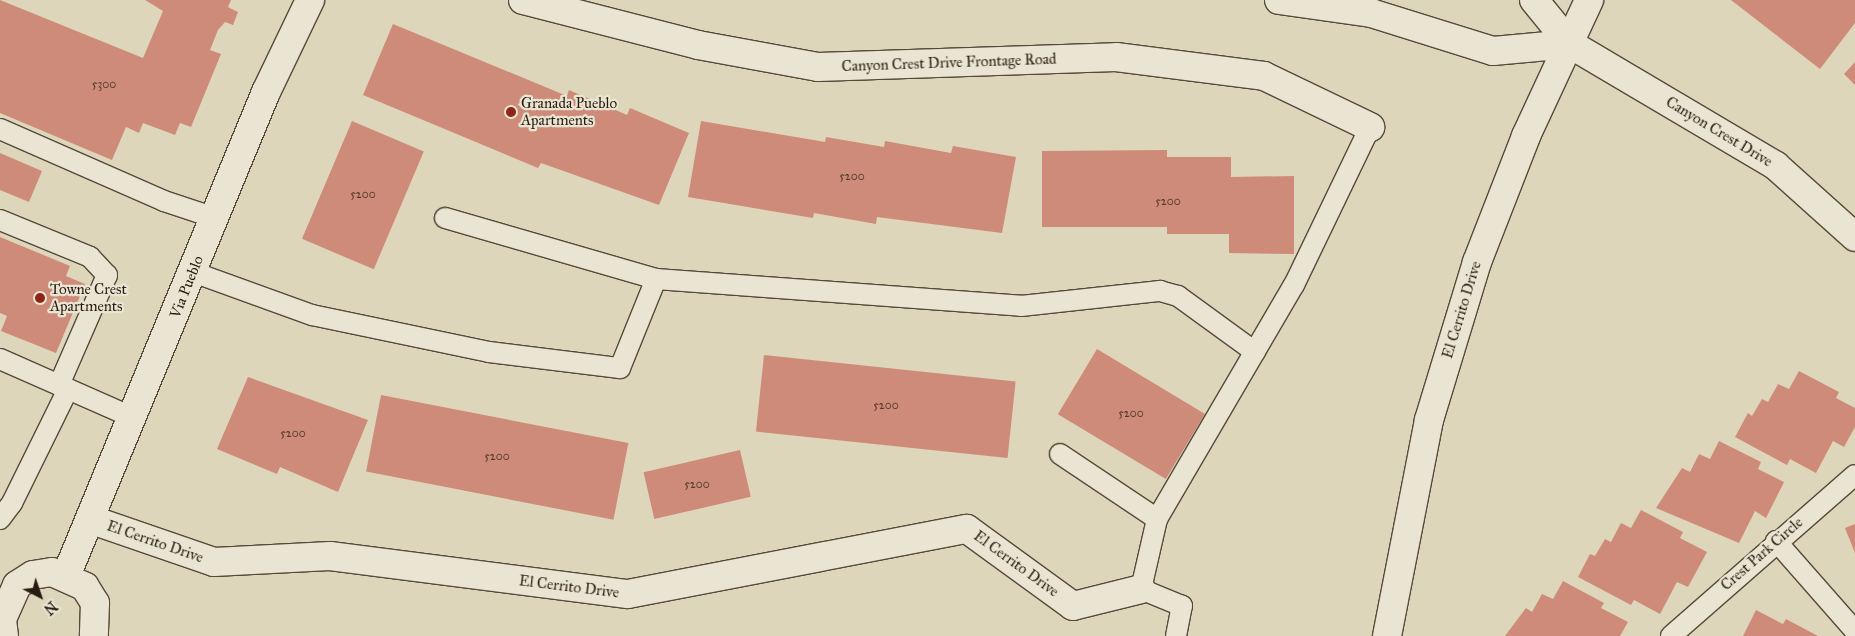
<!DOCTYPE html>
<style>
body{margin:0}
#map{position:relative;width:1855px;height:636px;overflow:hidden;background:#ded6bb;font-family:"IM FELL Great Primer",serif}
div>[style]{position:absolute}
.building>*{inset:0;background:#cf8b79;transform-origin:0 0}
.roads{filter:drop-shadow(1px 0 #554a3a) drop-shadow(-1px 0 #554a3a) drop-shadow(0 1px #554a3a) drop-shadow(0 -1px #554a3a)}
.service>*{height:20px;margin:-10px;padding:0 10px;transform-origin:10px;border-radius:10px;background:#eae4d3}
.minor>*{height:28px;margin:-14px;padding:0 14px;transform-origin:14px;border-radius:14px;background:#eae4d3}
.tertiary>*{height:28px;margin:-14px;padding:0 14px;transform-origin:14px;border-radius:14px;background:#eae4d3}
.secondary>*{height:28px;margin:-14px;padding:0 14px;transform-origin:14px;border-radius:14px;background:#eae4d3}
.dots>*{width:14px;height:14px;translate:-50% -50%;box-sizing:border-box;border:2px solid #eae4d3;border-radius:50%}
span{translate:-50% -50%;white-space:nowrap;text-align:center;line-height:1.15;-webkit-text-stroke:4.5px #eae4d3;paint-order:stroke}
.number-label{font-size:12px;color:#51382a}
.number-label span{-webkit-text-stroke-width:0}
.street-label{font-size:15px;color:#271c0f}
.poi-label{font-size:15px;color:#271c0f}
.left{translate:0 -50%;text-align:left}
.north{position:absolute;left:15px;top:571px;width:50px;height:50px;-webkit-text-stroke:4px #eae4d3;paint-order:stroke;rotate:139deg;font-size:14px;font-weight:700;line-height:20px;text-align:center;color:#271c0f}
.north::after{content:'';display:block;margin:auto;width:18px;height:22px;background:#271c0f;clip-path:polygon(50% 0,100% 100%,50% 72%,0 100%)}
</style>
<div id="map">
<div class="building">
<i style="clip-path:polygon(0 0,143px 58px,163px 11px,145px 0,231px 0,228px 7px,238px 12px,233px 25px,225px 22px,218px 30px,210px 50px,221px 54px,191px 127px,180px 123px,175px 135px,143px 123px,139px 133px,126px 127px,112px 160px,0 113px)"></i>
<i style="clip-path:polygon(1731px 0,1855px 0,1855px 23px,1820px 69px)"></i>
<i style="clip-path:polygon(393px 24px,567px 96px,569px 90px,627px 115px,630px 108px,689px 133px,659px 205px,541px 163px,538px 168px,363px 95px)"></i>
<i style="clip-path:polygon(1855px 62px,1855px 85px,1844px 74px)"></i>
<i style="left:352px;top:121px;width:78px;height:128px;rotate:23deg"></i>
<i style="clip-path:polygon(701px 121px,825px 142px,826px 137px,884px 147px,885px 141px,951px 153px,953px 146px,1016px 157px,1002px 233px,877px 217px,876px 224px,814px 213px,813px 218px,688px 197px)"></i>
<i style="clip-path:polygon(1167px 150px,1167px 157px,1231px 157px,1231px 177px,1294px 176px,1294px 254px,1229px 253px,1229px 234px,1167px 234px,1167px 227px,1042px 227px,1042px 151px)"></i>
<i style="clip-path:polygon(0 153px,42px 171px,29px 202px,0 190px)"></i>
<i style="clip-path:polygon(0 237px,70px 266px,66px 276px,85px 284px,56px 353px,1px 331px,7px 316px,0 313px)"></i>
<i style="left:1097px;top:349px;width:126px;height:76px;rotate:31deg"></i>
<i style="left:764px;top:355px;width:253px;height:77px;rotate:6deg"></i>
<i style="clip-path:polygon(1799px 371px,1839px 392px,1836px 398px,1855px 408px,1855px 427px,1844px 447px,1833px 441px,1816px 473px,1790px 459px,1787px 465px,1735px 437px,1748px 413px,1752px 416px,1762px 399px,1768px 402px,1778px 384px,1789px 389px)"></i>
<i style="clip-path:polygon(248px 377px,368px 420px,338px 492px,280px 467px,277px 474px,217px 449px)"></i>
<i style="left:381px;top:395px;width:252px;height:78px;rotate:11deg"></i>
<i style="clip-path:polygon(1719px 441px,1761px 462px,1758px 469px,1784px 482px,1766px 518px,1755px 511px,1739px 543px,1656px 508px,1682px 468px,1690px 472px,1699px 454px,1710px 459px)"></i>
<i style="left:740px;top:450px;width:48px;height:99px;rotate:77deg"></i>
<i style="clip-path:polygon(1641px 510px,1683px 532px,1680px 538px,1707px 552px,1688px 587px,1677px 582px,1660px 614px,1634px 600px,1631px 605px,1578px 577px,1590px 554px,1595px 556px,1605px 539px,1611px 542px,1621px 523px,1631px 528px)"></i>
<i style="clip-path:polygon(1855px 524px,1855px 553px,1845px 528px)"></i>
<i style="clip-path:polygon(1563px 581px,1604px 603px,1601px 608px,1628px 622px,1620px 636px,1505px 636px,1526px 608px,1532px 612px,1542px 594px,1553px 599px)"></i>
<i style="clip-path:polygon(1756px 610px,1783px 624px,1786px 619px,1818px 636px,1743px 636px)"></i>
</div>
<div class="roads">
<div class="service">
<i style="left:0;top:129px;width:179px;rotate:23.7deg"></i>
<i style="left:164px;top:201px;width:54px;rotate:18.4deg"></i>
<i style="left:445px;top:218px;width:220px;rotate:16.1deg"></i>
<i style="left:0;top:220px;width:97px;rotate:22.3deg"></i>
<i style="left:90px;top:257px;width:25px;rotate:47deg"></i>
<i style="left:107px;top:275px;width:120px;rotate:113.6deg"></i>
<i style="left:193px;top:272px;width:127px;rotate:19.9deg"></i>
<i style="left:312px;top:315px;width:181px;rotate:11.8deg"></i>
<i style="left:489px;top:352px;width:132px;rotate:7deg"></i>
<i style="left:620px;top:368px;width:96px;rotate:-68deg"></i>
<i style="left:656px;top:279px;width:366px;rotate:4.2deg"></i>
<i style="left:1021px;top:306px;width:140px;rotate:-6.2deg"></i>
<i style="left:1160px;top:291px;width:19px;rotate:16deg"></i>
<i style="left:1178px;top:296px;width:95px;rotate:36deg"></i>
<i style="left:0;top:359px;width:146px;rotate:23.8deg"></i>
<i style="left:1060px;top:454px;width:117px;rotate:33.8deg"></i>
<i style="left:0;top:519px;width:20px;rotate:-53deg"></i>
<i style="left:12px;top:503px;width:127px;rotate:-63.8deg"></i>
<i style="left:1776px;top:541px;width:120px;rotate:48.7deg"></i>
<i style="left:1176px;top:636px;width:31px;rotate:-79deg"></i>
<i style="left:1182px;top:606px;width:44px;rotate:-157.5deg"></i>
<i style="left:1141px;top:589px;width:72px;rotate:-77.1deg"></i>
<i style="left:1157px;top:519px;width:271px;rotate:-59.7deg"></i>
<i style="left:1294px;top:285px;width:175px;rotate:-64.3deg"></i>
<i style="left:1671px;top:636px;width:244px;rotate:-41.2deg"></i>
</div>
<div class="minor">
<i style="left:523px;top:0;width:181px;rotate:14.4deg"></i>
<i style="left:698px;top:45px;width:122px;rotate:10.4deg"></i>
<i style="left:818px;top:67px;width:298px;rotate:-1.9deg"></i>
<i style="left:1116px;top:57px;width:149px;rotate:7.3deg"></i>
<i style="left:1264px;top:76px;width:118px;rotate:25.7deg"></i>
<i style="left:92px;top:520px;width:129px;rotate:19deg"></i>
<i style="left:214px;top:562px;width:116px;rotate:-3deg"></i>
<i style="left:330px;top:556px;width:300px;rotate:7.3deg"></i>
<i style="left:628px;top:594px;width:345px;rotate:-10.9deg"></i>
<i style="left:967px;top:529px;width:131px;rotate:36deg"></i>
<i style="left:1073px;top:606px;width:70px;rotate:-14deg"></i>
<i style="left:66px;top:576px;width:524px;rotate:-67.55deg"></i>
<i style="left:266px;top:92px;width:102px;rotate:-64.4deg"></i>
<i style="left:4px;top:636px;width:17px;rotate:-97deg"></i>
<i style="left:2px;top:619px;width:37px;rotate:-66deg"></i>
<i style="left:17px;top:585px;width:19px;rotate:-32deg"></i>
<i style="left:33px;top:575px;width:19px;rotate:-9deg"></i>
<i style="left:52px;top:572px;width:36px;rotate:24deg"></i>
<i style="left:85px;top:587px;width:19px;rotate:58deg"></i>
<i style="left:95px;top:603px;width:33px;rotate:92deg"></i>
</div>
<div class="tertiary">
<i style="left:1387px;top:636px;width:220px;rotate:-79deg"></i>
<i style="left:1429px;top:420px;width:165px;rotate:-73.1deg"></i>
<i style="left:1477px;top:262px;width:135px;rotate:-68.7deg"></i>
<i style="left:1526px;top:136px;width:150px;rotate:-65.1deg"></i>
</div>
<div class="secondary">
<i style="left:1279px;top:0;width:93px;rotate:8deg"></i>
<i style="left:1371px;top:13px;width:128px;rotate:17.3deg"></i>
<i style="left:1493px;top:51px;width:77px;rotate:-5.2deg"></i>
<i style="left:1534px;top:0;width:57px;rotate:50.7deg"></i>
<i style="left:1570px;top:44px;width:239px;rotate:30.6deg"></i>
<i style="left:1776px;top:166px;width:106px;rotate:41.9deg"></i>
</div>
</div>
<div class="dots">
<i style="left:511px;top:112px;background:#8f2418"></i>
<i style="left:40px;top:298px;background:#8f2418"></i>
</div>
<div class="number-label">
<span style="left:104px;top:85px">5300</span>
<span style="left:852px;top:177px">5200</span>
<span style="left:363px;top:195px">5200</span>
<span style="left:1168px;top:202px">5200</span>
<span style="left:886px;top:406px">5200</span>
<span style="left:1131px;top:414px">5200</span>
<span style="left:293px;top:434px">5200</span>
<span style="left:497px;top:457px">5200</span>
<span style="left:697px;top:485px">5200</span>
</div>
<div class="street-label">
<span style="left:949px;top:63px;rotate:-2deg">Canyon Crest Drive Frontage Road</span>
<span style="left:1719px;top:132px;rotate:31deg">Canyon Crest Drive</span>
<span style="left:187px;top:287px;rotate:-68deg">Via Pueblo</span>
<span style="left:1462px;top:310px;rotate:-73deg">El Cerrito Drive</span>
<span style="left:155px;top:542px;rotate:19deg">El Cerrito Drive</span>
<span style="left:1762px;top:554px;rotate:-41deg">Crest Park Circle</span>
<span style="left:1016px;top:564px;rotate:36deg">El Cerrito Drive</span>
<span style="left:569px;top:587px;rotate:7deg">El Cerrito Drive</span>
</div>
<div class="poi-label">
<span class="left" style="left:521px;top:112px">Granada Pueblo<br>Apartments</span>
<span class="left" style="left:50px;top:298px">Towne Crest<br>Apartments</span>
</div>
<div class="north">N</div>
</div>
